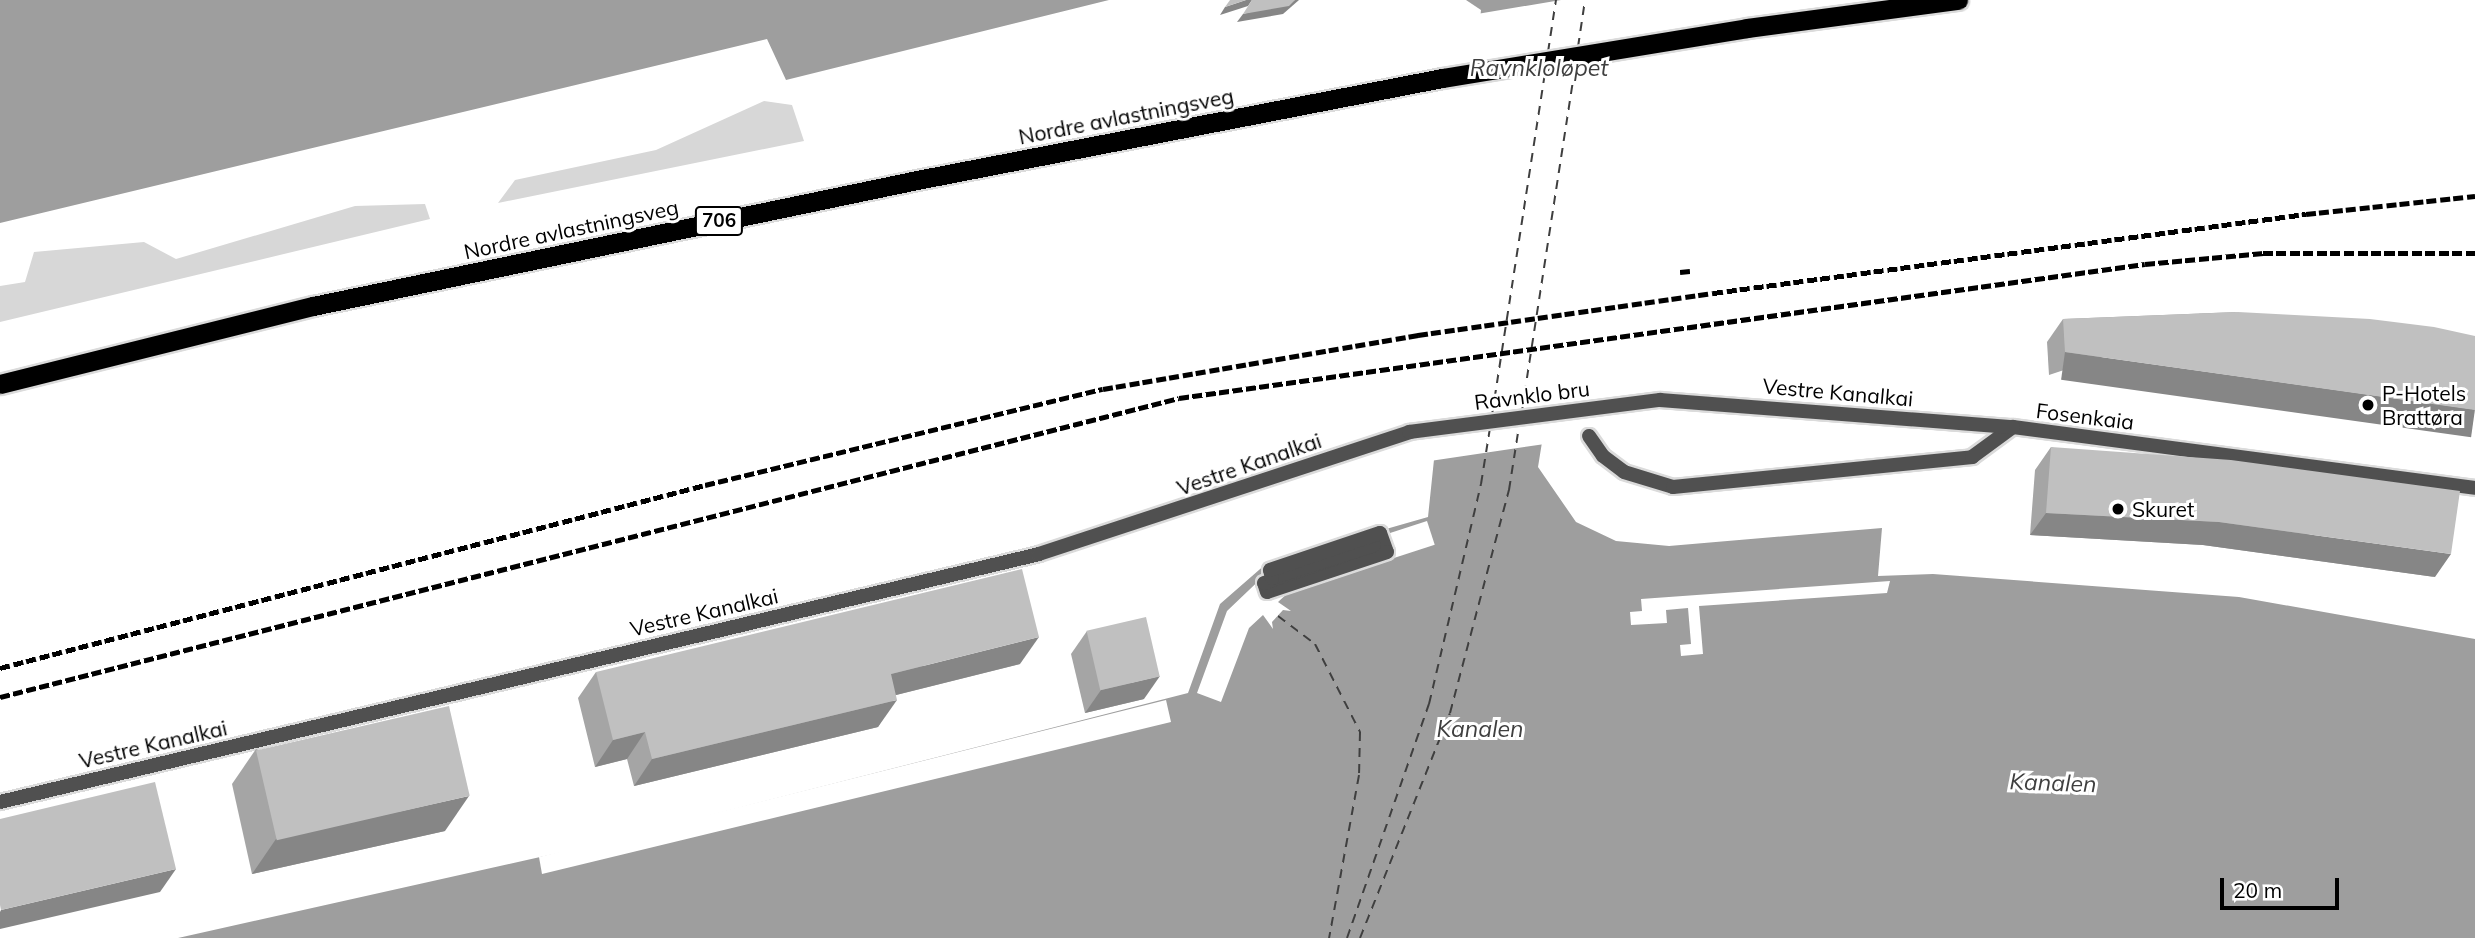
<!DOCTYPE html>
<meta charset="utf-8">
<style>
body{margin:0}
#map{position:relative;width:2475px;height:938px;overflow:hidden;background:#fff;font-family:Mulish,sans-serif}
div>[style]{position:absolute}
.green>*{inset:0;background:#d7d7d7}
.water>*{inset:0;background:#9e9e9e}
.pier>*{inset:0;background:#fff;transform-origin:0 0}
.ferry>*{height:2px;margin-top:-1px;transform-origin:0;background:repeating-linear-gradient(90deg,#3f3f3f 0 9px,transparent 0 16px)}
.roads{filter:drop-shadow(2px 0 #dbdbdb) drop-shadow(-2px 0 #dbdbdb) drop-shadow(0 2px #dbdbdb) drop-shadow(0 -2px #dbdbdb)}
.pedestrian>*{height:14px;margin:-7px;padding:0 7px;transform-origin:7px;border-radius:7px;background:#505050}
.minor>*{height:14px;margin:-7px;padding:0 7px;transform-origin:7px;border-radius:7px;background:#505050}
.trunk>*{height:19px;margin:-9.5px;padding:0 9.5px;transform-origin:9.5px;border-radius:9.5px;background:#000}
.rail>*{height:5px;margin-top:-2.5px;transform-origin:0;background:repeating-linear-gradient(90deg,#000 0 10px,transparent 0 13.5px)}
.wall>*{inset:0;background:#a5a5a5}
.shaded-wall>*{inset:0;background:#868686;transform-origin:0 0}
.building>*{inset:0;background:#c0c0c0;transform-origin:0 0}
.dots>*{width:19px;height:19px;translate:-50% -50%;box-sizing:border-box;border:4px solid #fff;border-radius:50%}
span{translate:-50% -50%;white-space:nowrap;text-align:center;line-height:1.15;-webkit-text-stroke:6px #fff;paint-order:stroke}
.shield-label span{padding:2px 5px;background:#fff;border:2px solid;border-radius:5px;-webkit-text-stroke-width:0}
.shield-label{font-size:19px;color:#000;font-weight:700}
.street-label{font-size:21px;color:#000}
.poi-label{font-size:21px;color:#000}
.left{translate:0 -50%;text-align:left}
.water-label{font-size:23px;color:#3f3f3f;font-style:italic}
.scale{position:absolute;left:2220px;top:878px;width:119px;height:32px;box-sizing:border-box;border:4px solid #000;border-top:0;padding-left:9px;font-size:21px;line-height:24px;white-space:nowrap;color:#000;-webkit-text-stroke:5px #fff;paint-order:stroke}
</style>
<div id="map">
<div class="green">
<i style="clip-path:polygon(764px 101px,792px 105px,804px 141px,498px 203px,515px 180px,656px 150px)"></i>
<i style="clip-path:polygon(425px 204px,430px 219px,0 322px,0 286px,25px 282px,34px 252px,144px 242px,176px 259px,355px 206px)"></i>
</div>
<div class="water">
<i style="clip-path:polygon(0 0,1109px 0,786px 80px,767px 39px,0 223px)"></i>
<i style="clip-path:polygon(1466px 0,1618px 0,1603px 65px,1538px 467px,1576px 522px,1616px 541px,1669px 546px,1882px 528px,1878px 576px,1933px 574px,2239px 597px,2475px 639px,2475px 938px,178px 938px,589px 846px,1188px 693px,1220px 604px,1267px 563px,1428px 517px,1481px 10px)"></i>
</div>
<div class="pier">
<i style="clip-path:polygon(1561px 0,1622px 0,1606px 65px,1545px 444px,1430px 461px,1477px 14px)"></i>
<i style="left:1427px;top:521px;width:25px;height:72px;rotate:72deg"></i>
<i style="clip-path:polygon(1270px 570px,1290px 591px,1278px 602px,1291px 611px,1283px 610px,1272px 622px,1273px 629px,1263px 615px,1249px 628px,1221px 702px,1197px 693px,1227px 611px)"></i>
<i style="clip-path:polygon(1890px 581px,1887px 593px,1699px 606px,1703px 654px,1681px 656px,1680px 645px,1691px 644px,1688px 608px,1666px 610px,1667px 623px,1631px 625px,1630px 612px,1642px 611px,1641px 599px)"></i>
<i style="clip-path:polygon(1166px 700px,1171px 722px,542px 874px,539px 857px)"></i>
</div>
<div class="ferry">
<i style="left:1578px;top:47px;width:48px;rotate:-81.5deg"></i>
<i style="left:1548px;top:52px;width:53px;rotate:-81.3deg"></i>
<i style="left:1522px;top:410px;width:348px;rotate:-81.2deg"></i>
<i style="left:1492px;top:415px;width:348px;rotate:-81.2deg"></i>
<i style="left:1278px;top:616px;width:46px;rotate:37.1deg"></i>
<i style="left:1315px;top:644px;width:99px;rotate:62.9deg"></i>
<i style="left:1360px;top:732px;width:43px;rotate:91.3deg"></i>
<i style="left:1359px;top:775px;width:166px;rotate:100.4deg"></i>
<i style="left:1347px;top:938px;width:248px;rotate:-70.7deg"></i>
<i style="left:1429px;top:704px;width:226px;rotate:-76.7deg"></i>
<i style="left:1481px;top:484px;width:57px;rotate:-80.9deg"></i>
<i style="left:1360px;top:938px;width:242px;rotate:-68.2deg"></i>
<i style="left:1450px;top:713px;width:231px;rotate:-75.2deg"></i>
<i style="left:1509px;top:490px;width:65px;rotate:-81.1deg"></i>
</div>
<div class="roads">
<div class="pedestrian">
<i style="left:1380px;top:533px;width:20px;rotate:70deg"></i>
<i style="left:1387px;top:552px;width:126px;rotate:161.6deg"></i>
<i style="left:1267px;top:592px;width:9px;rotate:-108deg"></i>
<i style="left:1264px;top:583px;width:116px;rotate:-19.1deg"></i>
<i style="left:1374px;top:545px;width:107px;rotate:162.1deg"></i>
<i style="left:1272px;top:578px;width:8px;rotate:-104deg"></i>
<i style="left:1270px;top:570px;width:116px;rotate:-18.6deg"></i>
</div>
<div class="minor">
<i style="left:1589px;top:436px;width:24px;rotate:55deg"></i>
<i style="left:1603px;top:456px;width:26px;rotate:37deg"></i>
<i style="left:1624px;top:472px;width:51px;rotate:17deg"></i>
<i style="left:1673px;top:487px;width:301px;rotate:-5.7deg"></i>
<i style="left:1972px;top:457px;width:51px;rotate:-36.2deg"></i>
<i style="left:2013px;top:427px;width:466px;rotate:7.5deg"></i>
<i style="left:0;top:802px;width:1068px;rotate:-13.42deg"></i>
<i style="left:1039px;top:554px;width:390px;rotate:-18.2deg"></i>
<i style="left:1409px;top:432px;width:253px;rotate:-7.3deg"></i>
<i style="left:1660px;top:400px;width:354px;rotate:4.4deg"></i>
</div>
<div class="trunk">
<i style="left:0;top:384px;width:323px;rotate:-14deg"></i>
<i style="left:313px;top:306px;width:617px;rotate:-11.78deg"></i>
<i style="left:917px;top:180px;width:535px;rotate:-10.99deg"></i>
<i style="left:1442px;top:78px;width:309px;rotate:-9.3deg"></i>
<i style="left:1747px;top:28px;width:213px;rotate:-7.6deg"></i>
</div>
</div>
<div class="rail">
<i style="left:1680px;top:272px;width:10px;rotate:-6deg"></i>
<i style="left:0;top:668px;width:728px;rotate:-14.55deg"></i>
<i style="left:705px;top:485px;width:409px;rotate:-13.6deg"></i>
<i style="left:1103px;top:389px;width:320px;rotate:-9.7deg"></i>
<i style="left:1418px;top:335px;width:298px;rotate:-8.1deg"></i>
<i style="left:1713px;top:293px;width:598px;rotate:-7.59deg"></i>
<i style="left:2306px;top:214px;width:170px;rotate:-6.1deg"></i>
<i style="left:0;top:697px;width:1216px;rotate:-14.23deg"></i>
<i style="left:1179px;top:398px;width:975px;rotate:-7.9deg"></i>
<i style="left:2145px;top:264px;width:119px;rotate:-5.3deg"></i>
<i style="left:2263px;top:253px;width:212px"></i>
</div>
<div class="wall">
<i style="clip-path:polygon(2238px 312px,2049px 375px,2047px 342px,2063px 319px)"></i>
<i style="clip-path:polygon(2051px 447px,2435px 577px,2203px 545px,2030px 535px,2035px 470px)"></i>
<i style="clip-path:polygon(1087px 631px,1144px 699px,1085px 713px,1071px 654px)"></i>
<i style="clip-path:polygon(1020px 664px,896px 695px,878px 727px,634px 786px,627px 759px,595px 767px,578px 698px,596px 672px)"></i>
<i style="clip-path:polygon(256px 749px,445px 831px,252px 874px,232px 784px)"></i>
</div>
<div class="shaded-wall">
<i style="clip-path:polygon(1246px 0,1252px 0,1248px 6px,1220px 15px,1225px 7px)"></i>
<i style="clip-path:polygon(1295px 0,1299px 0,1283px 14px,1237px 22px,1243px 14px)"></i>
<i style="left:2065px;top:352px;width:414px;height:28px;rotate:8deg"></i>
<i style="clip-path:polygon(2046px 513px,2219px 522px,2451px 554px,2435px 577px,2203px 545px,2030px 535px)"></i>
<i style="clip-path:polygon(1039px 637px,1020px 664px,872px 701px,891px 674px)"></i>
<i style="clip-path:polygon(1160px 676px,1144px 699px,1085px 713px,1101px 690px)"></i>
<i style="clip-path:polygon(897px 700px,878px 727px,634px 786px,652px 759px)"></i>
<i style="clip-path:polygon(645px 732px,627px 759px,595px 767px,613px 740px)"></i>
<i style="clip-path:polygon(469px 796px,445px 831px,252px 874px,276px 839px)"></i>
<i style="clip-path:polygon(176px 869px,160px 892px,0 929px,0 912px,1px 910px)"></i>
</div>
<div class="building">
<i style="clip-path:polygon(1230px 0,1246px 0,1225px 7px)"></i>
<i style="clip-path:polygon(1252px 0,1295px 0,1289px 6px,1243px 14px)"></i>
<i style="clip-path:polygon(2238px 312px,2370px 319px,2434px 327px,2475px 336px,2475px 410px,2065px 352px,2063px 319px)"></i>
<i style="clip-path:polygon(2051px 447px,2231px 460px,2460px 491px,2451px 554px,2219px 522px,2046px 513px)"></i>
<i style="clip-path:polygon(1022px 569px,1039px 637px,891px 674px,897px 700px,652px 759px,645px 732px,613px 740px,596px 672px)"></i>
<i style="left:1146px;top:617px;width:61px;height:61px;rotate:77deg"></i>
<i style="left:449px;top:706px;width:92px;height:198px;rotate:77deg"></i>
<i style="clip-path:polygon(155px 782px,176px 869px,1px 910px,0 905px,0 819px)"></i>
</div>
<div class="dots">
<i style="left:2368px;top:405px;background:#000"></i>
<i style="left:2118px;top:509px;background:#000"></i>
</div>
<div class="shield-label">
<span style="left:719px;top:221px">706</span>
</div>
<div class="street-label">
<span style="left:1126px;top:116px;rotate:-11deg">Nordre avlastningsveg</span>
<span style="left:571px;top:229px;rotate:-12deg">Nordre avlastningsveg</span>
<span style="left:1838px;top:392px;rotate:5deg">Vestre Kanalkai</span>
<span style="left:1532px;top:395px;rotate:-7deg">Ravnklo bru</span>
<span style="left:2085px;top:416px;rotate:7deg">Fosenkaia</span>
<span style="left:1249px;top:464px;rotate:-19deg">Vestre Kanalkai</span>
<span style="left:704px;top:612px;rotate:-13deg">Vestre Kanalkai</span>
<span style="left:153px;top:744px;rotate:-13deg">Vestre Kanalkai</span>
</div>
<div class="poi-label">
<span class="left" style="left:2382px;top:405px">P-Hotels<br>Brattøra</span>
<span class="left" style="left:2132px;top:509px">Skuret</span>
</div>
<div class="water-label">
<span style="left:1539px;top:68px">Ravnkloløpet</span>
<span style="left:1480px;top:729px">Kanalen</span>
<span style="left:2053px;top:783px;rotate:2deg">Kanalen</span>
</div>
<div class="scale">20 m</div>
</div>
